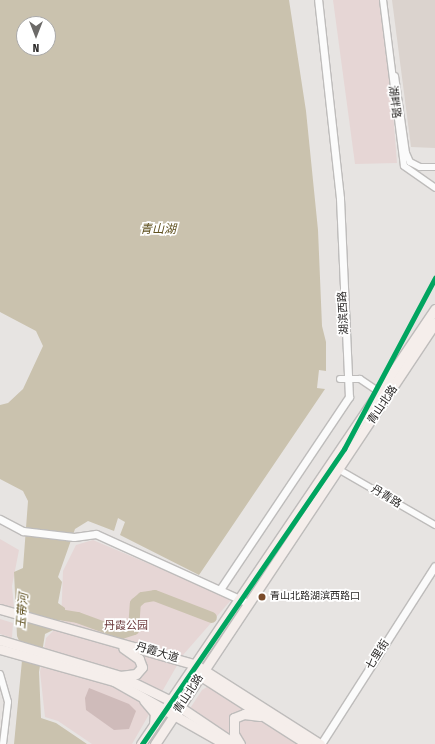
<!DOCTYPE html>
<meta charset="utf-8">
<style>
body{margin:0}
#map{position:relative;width:435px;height:744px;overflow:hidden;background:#e7e4e2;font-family:"Fira Sans Condensed","Noto Sans SC",sans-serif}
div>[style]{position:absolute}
.built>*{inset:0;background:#dbd3ce}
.green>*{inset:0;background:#e6d6d5}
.forest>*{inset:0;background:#cfbbba}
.water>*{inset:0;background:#cac2ae}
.river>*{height:11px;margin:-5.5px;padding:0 5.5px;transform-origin:5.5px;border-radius:5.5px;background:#cac2ae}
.roads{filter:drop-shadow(1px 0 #bebcbb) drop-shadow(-1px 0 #bebcbb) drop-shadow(0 1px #bebcbb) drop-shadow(0 -1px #bebcbb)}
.minor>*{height:6px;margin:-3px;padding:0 3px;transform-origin:3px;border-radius:3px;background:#fbfbfb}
.tertiary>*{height:7px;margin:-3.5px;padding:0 3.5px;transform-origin:3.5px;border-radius:3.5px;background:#fbfbfb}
.primary>*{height:9px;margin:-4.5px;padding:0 4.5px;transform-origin:4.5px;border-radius:4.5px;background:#f5eeeb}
.metro-1>*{height:5px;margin:-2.5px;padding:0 2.5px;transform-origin:2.5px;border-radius:2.5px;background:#00a560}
.dots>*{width:11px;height:11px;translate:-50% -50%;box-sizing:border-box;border:2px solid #fff;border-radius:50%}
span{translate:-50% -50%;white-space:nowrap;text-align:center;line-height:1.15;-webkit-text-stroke:3.5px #fff;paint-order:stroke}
.bus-label{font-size:10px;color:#2a2827}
.left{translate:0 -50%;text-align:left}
.street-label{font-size:11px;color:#2a2827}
.park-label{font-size:11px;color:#6b393b}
.water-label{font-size:12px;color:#5f501f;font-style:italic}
.north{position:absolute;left:16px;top:16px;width:40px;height:40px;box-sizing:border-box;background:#fff;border:1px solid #aaa9a9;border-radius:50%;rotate:180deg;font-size:11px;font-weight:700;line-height:16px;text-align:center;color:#2a2827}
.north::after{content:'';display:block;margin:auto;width:14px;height:18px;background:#6c6a68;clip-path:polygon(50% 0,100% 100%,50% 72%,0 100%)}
</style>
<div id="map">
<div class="built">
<i style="clip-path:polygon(392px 0,435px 0,435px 148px,411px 147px)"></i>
</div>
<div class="green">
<i style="clip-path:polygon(333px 0,384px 0,397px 163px,355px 164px)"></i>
<i style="clip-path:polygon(0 539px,19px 550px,12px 586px,14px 608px,0 605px)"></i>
<i style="clip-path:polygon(93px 540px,232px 599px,183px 655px,132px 744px,92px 744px,58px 721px,45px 717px,40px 672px,46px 638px,61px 623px,63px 571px,76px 545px)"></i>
<i style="clip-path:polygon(0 619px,13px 623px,12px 638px,0 634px)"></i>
<i style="clip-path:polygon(210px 685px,301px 744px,242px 744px,189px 710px,202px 690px)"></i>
</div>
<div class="forest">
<i style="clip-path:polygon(89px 688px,129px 704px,136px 711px,129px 729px,114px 730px,86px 710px,85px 698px)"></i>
</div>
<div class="water">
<i style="clip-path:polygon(evenodd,0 0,289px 0,306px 111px,318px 230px,322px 326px,326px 342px,326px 371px,319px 370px,317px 388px,325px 389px,199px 575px,120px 535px,125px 522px,118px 518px,114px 531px,88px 521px,75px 529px,58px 577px,62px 582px,58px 603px,65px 608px,65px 615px,58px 618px,57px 628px,45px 634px,39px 672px,41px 718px,56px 723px,87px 744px,14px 744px,23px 650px,17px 636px,14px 572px,23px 568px,28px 501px,23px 491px,0 479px,0 405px,8px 403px,23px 389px,43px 346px,36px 331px,0 312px,0 0,24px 24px,48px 24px,48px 48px,24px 48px,24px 24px)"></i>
</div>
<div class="river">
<i style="left:52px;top:613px;width:25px;rotate:9deg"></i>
<i style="left:77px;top:617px;width:47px;rotate:20deg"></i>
<i style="left:121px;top:633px;width:13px;rotate:-18deg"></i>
<i style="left:133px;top:629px;width:26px;rotate:-86deg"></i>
<i style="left:135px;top:603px;width:9px;rotate:-41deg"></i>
<i style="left:142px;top:597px;width:12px;rotate:-9deg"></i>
<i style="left:154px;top:595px;width:61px;rotate:21.1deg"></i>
</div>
<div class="roads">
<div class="minor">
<i style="left:383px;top:0;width:167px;rotate:82.8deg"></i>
<i style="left:404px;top:166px;width:38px;rotate:35deg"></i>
<i style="left:395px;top:76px;width:78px;rotate:81.9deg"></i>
<i style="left:406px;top:153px;width:10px;rotate:66deg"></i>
<i style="left:410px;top:162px;width:11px;rotate:27deg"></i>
<i style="left:420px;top:167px;width:15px"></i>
<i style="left:340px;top:379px;width:20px"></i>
<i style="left:360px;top:379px;width:25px;rotate:34deg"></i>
<i style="left:338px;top:469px;width:112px;rotate:30deg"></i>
<i style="left:0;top:674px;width:29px;rotate:74deg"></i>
<i style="left:8px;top:702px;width:42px;rotate:96.8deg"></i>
</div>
<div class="tertiary">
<i style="left:0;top:519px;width:26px;rotate:28deg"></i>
<i style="left:23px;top:531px;width:51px;rotate:6.7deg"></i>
<i style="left:74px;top:537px;width:22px;rotate:-8deg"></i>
<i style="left:96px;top:534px;width:167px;rotate:24.4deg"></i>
<i style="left:221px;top:588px;width:230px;rotate:-56.2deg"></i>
<i style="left:349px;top:397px;width:199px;rotate:-92.6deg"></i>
<i style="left:340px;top:198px;width:199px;rotate:-96.3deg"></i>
<i style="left:321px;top:744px;width:211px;rotate:-57.4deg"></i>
</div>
<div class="primary">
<i style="left:0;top:609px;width:204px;rotate:15.9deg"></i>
<i style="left:196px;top:665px;width:147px;rotate:32.5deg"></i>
<i style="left:0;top:640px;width:125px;rotate:16.7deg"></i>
<i style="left:120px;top:676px;width:57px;rotate:26.1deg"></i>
<i style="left:171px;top:701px;width:77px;rotate:33.9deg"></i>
<i style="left:0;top:649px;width:118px;rotate:15.7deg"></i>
<i style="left:114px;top:681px;width:125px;rotate:29.6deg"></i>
<i style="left:196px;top:673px;width:132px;rotate:32.6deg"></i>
<i style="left:120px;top:676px;width:16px;rotate:-7deg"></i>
<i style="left:136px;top:674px;width:9px;rotate:-49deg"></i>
<i style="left:142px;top:667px;width:9px;rotate:-111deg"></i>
<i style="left:139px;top:659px;width:19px;rotate:-145deg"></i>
<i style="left:144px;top:700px;width:17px;rotate:50deg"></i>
<i style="left:155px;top:713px;width:12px;rotate:95deg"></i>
<i style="left:141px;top:744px;width:525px;rotate:-55.95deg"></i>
<i style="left:155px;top:744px;width:506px;rotate:-56.37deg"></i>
<i style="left:240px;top:744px;width:12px;rotate:-121deg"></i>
<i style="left:234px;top:734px;width:16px;rotate:-90deg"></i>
<i style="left:234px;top:718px;width:11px;rotate:-22deg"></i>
<i style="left:244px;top:714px;width:16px;rotate:7deg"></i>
</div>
</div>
<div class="metro-1">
<i style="left:142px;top:744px;width:358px;rotate:-55.6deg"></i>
<i style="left:344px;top:449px;width:194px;rotate:-62deg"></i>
</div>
<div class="dots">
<i style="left:262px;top:597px;background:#7a4b2a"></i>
</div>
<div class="bus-label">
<span class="left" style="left:270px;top:597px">青山北路湖滨西路口</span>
</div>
<div class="street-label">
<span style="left:394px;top:102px;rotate:83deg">湖畔路</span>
<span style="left:344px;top:313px;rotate:-93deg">湖滨西路</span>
<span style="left:383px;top:405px;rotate:-56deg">青山北路</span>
<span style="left:386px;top:497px;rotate:31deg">丹青路</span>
<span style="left:157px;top:653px;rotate:17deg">丹霞大道</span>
<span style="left:378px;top:655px;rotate:-58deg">七里街</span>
<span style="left:189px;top:694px;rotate:-57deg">青山北路</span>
</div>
<div class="park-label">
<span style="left:126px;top:626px">丹霞公园</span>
</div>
<div class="water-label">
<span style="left:158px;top:230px">青山湖</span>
<span style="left:23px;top:611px;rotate:-85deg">玉带河</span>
</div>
<div class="north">N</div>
</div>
